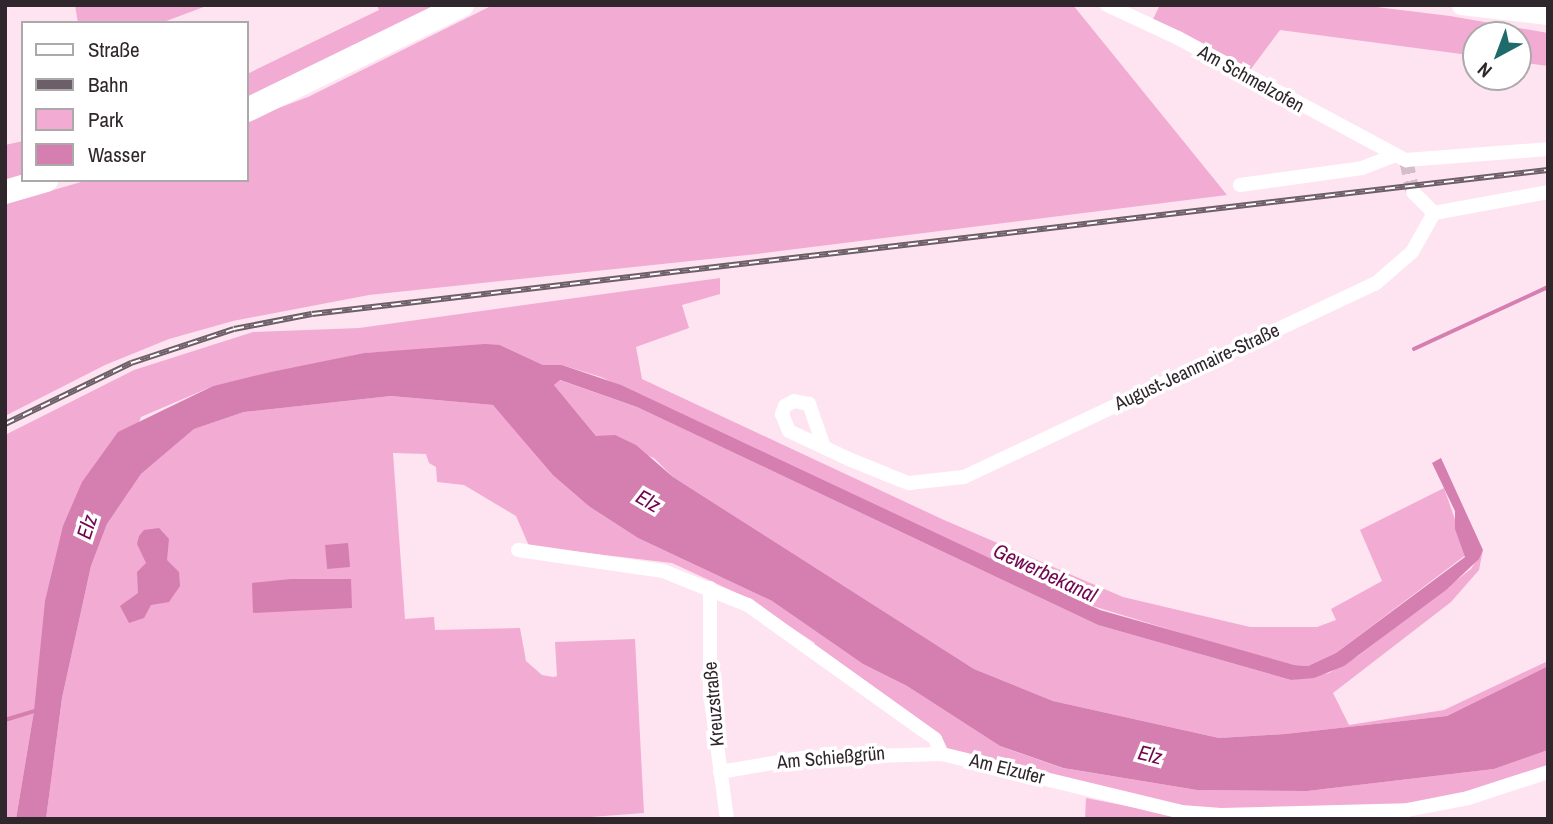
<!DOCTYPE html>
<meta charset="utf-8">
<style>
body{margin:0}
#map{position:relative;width:1553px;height:824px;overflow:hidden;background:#fee4f1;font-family:"Archivo Narrow",sans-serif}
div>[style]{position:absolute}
.green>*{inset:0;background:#f2abd2}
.water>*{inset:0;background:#d57eb0;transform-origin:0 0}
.stream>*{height:3.5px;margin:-1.75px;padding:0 1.75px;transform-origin:1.75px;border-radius:1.75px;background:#d57eb0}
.minor-tunnel>*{height:14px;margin-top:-7px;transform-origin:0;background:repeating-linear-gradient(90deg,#d5beca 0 14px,transparent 0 21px)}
.minor>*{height:14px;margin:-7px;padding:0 7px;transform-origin:7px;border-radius:7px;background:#fff}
.tertiary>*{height:19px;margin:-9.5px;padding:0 9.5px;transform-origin:9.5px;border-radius:9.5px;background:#fff}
.trunk>*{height:24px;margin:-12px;padding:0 12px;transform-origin:12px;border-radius:12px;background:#fff}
.rail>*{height:6px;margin-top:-3px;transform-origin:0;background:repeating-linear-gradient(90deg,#fff 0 10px,#6d5f67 0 20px);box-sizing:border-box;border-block:2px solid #6d5f67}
span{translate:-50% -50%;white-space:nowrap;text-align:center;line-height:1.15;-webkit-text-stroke:7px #fff;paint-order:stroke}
.street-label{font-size:19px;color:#30272c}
.water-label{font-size:21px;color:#720451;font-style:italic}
.frame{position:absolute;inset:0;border:7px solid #30272c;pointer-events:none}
.legend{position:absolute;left:21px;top:21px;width:228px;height:161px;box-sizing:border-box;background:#fff;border:2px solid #aca9ab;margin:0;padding:9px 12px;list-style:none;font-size:21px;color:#30272c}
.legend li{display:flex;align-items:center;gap:14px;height:35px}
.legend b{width:35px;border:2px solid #aca9ab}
.north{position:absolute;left:1462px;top:21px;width:70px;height:70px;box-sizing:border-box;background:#fff;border:2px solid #aca9ab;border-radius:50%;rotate:221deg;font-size:19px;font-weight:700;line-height:28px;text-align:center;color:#30272c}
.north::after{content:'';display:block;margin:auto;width:24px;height:32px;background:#1f6b6b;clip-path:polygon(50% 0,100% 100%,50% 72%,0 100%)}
</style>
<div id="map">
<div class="green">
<i style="clip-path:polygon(75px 5px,209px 5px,161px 23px,78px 23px)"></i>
<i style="clip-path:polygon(377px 5px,438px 5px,247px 97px,247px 74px,379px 10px)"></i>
<i style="clip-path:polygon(493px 5px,1073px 5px,1227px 195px,757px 254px,369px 295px,233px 321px,169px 339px,105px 365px,5px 416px,5px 204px,88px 180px,247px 180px,247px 120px,308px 97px)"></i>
<i style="clip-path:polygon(1160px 5px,1360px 5px,1450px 16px,1548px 33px,1548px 66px,1518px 62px,1518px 35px,1476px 35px,1476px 56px,1280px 30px,1245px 77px,1150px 25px)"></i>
<i style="clip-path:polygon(23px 141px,23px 176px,5px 181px,5px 145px)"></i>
<i style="clip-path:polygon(720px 278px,720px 294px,682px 305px,689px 328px,636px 347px,642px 379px,944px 520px,1123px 597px,1250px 627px,1317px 627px,1336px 620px,1331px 609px,1382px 581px,1360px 530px,1444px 488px,1467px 554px,1336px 653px,1308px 666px,1282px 664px,1083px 603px,601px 377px,562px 365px,543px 365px,500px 345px,364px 353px,213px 386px,141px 417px,34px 711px,16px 819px,5px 819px,5px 435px,134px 370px,253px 332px,359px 328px)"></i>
<i style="clip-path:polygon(559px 380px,637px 407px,1098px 625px,1291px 680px,1329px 673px,1358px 656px,1471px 569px,1483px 550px,1479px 570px,1451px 602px,1333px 693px,1349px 725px,1444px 710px,1548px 661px,1548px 666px,1447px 716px,1285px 734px,1219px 738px,1053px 701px,974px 669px,673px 477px,654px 458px,596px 436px,554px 385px)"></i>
<i style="clip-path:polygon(391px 396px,493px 405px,590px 507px,638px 538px,772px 601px,863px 664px,907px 686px,1000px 746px,1062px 768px,1197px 790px,1307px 791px,1494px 769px,1548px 750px,1548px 772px,1436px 805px,1221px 815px,942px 754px,811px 647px,815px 643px,739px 594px,672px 563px,529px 546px,516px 516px,464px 485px,437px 482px,436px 467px,429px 463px,426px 454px,393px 453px,405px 619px,434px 617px,435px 630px,520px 628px,526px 661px,542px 675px,553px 677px,557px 676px,555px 642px,635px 639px,644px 813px,564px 819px,46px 819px,62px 698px,91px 566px,107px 524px,141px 474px,194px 429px,244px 412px)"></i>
<i style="clip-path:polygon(1086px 798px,1193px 819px,1085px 819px)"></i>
</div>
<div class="water">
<i style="clip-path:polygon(485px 344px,500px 345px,543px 365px,562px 365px,621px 385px,1100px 610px,1294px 665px,1308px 666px,1336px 653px,1465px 557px,1455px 529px,1455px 511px,1432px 463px,1441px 458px,1483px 550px,1479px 559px,1446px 590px,1344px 666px,1314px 678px,1291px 680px,1098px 625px,637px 407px,560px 380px,554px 385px,596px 436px,615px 435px,636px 445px,673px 477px,974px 669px,1053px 701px,1219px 738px,1285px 734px,1447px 716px,1548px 666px,1548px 750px,1494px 769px,1307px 791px,1197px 790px,1063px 768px,1000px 746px,907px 686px,863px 664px,772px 601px,638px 538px,590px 507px,553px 475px,493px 405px,391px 396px,244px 412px,194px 429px,141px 474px,107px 524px,91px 566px,62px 698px,46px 819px,16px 819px,34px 711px,45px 601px,63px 526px,82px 482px,118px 432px,213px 386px,271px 372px,364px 353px)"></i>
<i style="clip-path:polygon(159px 528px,169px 539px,167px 560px,179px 572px,180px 586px,169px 602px,151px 605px,144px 618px,129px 623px,120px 606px,138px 593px,137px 572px,146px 563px,137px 544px,139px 536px,144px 530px)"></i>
<i style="left:348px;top:543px;width:24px;height:23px;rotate:85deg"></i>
<i style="clip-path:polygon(291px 579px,351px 579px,352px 608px,253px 613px,252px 583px)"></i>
</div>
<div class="stream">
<i style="left:1414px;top:349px;width:148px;rotate:-24.8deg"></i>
<i style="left:5px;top:720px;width:30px;rotate:-17deg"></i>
</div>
<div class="minor-tunnel">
<i style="left:1406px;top:160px;width:33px;rotate:78deg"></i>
</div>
<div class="minor">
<i style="left:1107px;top:5px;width:78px;rotate:24.9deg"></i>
<i style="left:1178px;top:38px;width:259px;rotate:28.2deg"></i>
<i style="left:1406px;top:160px;width:142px;rotate:-4.4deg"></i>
<i style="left:1240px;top:185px;width:123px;rotate:-7.9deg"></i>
<i style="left:1362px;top:168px;width:34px;rotate:-21deg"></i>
<i style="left:1413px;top:192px;width:30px;rotate:45deg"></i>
<i style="left:1434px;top:213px;width:116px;rotate:-10.4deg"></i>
<i style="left:824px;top:447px;width:46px;rotate:-109.2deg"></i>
<i style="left:809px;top:404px;width:15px;rotate:-169deg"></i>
<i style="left:794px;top:401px;width:10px;rotate:151deg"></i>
<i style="left:785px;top:406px;width:9px;rotate:111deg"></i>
<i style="left:782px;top:414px;width:18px;rotate:68deg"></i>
<i style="left:789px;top:431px;width:68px;rotate:25.1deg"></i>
<i style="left:851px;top:460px;width:37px;rotate:22deg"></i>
<i style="left:885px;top:474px;width:26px;rotate:21deg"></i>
<i style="left:909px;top:483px;width:55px;rotate:-6.2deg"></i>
<i style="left:964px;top:477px;width:454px;rotate:-25.2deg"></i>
<i style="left:1375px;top:284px;width:49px;rotate:-40.9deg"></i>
<i style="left:1412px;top:252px;width:45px;rotate:-60.6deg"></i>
<i style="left:518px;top:550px;width:147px;rotate:8.2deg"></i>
<i style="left:663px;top:571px;width:92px;rotate:21.8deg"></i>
<i style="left:748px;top:605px;width:230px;rotate:35.6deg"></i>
<i style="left:935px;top:739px;width:17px;rotate:65deg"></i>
<i style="left:710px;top:588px;width:104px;rotate:90deg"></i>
<i style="left:710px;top:692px;width:128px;rotate:82.4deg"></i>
<i style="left:720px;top:772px;width:83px;rotate:-9.7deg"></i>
<i style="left:802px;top:758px;width:140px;rotate:-1.6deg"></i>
<i style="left:942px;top:754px;width:246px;rotate:13.6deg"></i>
<i style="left:1181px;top:812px;width:40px;rotate:4.3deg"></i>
<i style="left:1221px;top:815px;width:186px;rotate:-1.5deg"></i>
<i style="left:1407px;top:810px;width:62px;rotate:-11.1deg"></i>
<i style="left:1468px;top:798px;width:84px;rotate:-18deg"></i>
</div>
<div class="tertiary">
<i style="left:1461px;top:5px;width:88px;rotate:6.6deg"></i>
</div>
<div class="trunk">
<i style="left:247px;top:110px;width:239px;rotate:-26deg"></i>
<i style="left:5px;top:192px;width:43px;rotate:-16.3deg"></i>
</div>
<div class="rail">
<i style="left:5px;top:424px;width:140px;rotate:-25.8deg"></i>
<i style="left:131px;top:363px;width:108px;rotate:-18.3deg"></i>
<i style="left:234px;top:329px;width:79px;rotate:-10.9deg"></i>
<i style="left:312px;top:314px;width:1244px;rotate:-6.65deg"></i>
</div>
<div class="street-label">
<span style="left:1251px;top:79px;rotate:29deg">Am Schmelzofen</span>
<span style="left:1197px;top:367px;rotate:-25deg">August-Jeanmaire-Straße</span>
<span style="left:714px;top:704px;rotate:-95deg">Kreuzstraße</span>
<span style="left:831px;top:758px;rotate:-5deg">Am Schießgrün</span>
<span style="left:1007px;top:769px;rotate:14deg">Am Elzufer</span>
</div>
<div class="water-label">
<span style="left:648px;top:501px;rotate:30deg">Elz</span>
<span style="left:87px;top:527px;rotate:-72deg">Elz</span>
<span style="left:1045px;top:573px;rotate:25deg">Gewerbekanal</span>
<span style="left:1150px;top:755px;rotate:14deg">Elz</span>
</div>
<div class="frame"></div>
<ul class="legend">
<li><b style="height:9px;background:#fff"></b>Straße</li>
<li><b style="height:9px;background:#6d5f67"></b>Bahn</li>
<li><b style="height:19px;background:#f2abd2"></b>Park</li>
<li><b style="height:19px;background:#d57eb0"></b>Wasser</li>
</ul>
<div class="north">N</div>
</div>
